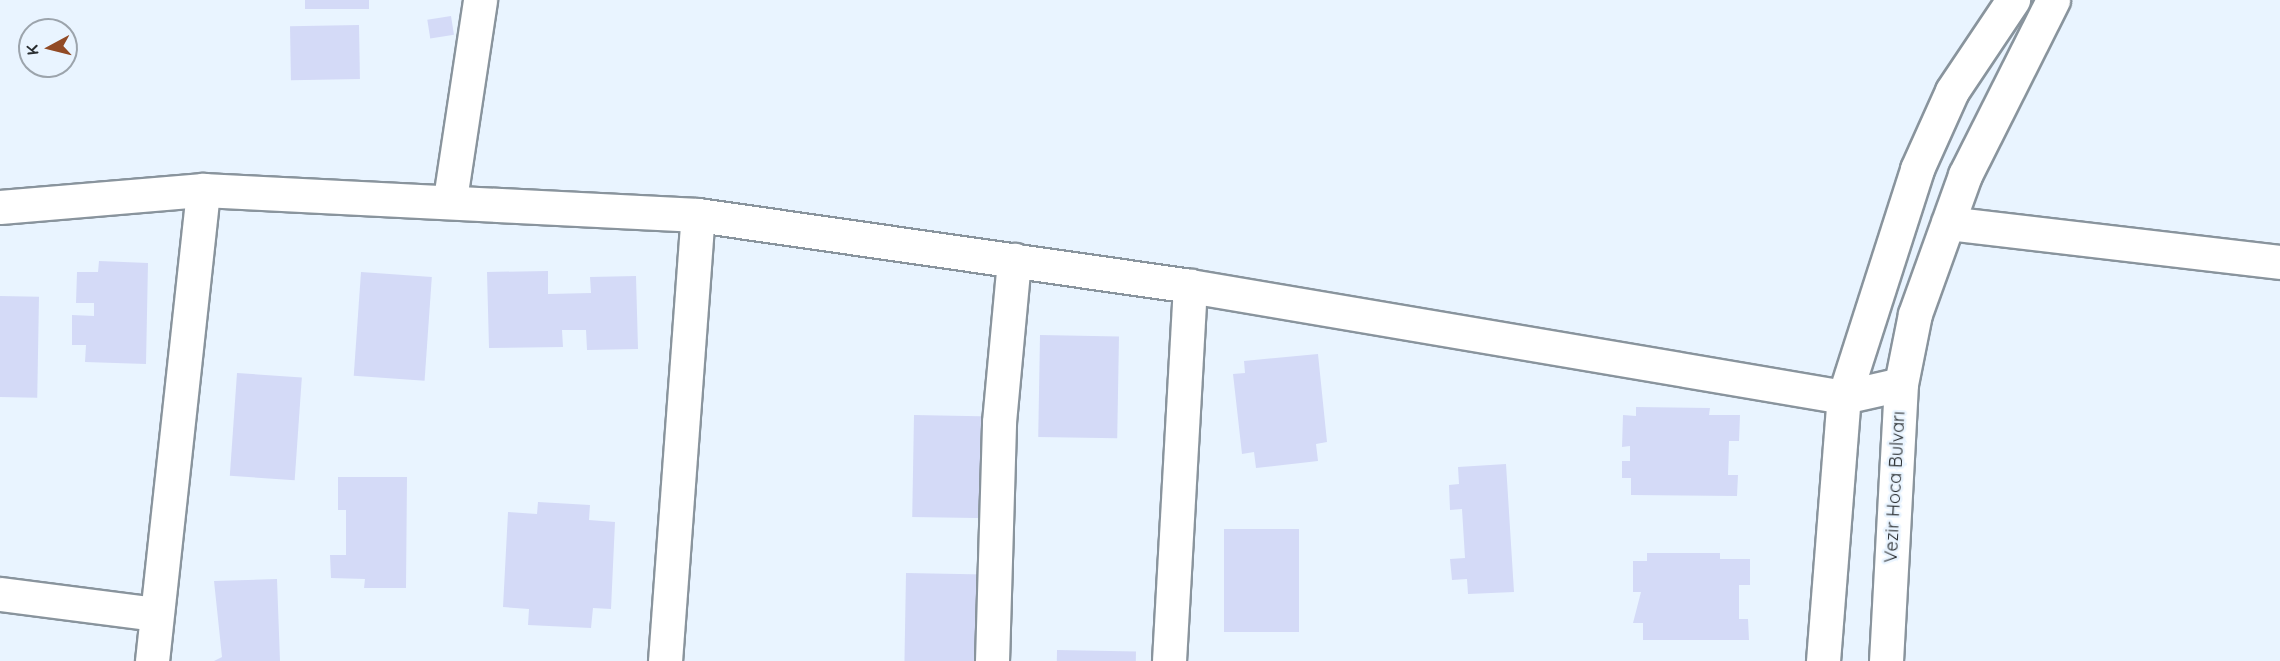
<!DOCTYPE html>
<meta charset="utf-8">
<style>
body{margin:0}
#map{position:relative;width:2280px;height:661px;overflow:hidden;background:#e9f4ff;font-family:Quicksand,sans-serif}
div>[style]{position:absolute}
.building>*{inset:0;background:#d4daf7;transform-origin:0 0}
.roads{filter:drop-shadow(2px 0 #89949d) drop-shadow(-2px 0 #89949d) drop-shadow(0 2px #89949d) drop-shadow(0 -2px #89949d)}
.minor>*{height:33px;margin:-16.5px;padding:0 16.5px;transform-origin:16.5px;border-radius:16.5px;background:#fff}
.tertiary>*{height:33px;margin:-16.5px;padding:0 16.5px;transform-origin:16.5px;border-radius:16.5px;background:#fff}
.secondary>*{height:33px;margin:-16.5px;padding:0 16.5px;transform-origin:16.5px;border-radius:16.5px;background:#fff}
span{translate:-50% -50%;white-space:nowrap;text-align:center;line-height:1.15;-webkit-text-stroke:5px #e9f4ff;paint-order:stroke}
.street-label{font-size:18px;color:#282c2f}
.north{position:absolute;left:18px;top:18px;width:60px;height:60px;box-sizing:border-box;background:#e9f4ff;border:2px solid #9ca4ac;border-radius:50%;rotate:263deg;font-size:16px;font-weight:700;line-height:24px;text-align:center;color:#282c2f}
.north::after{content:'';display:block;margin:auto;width:21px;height:27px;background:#914a25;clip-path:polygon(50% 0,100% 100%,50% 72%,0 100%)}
</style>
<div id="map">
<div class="building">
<i style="left:305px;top:0;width:64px;height:9px"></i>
<i style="left:451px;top:16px;width:19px;height:24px;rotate:81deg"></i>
<i style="left:359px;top:25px;width:54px;height:69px;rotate:89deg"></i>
<i style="clip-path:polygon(99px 261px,148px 263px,146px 364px,85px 362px,86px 345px,72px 345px,72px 315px,94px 316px,94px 303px,76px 303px,77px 272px,98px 272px)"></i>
<i style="clip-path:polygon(548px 271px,548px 294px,591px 293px,590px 277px,636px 276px,638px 349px,587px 350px,586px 330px,562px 330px,563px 347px,489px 348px,487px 272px)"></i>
<i style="left:361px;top:272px;width:71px;height:104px;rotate:4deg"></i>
<i style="left:0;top:296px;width:39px;height:101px;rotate:1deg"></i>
<i style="left:1040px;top:335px;width:79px;height:102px;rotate:1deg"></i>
<i style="clip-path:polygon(1318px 354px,1327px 442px,1316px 444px,1318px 461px,1256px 468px,1254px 452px,1242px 454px,1233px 374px,1245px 373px,1244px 361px)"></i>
<i style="left:237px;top:373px;width:65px;height:103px;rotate:4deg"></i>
<i style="clip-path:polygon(1636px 407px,1710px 408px,1709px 415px,1740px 415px,1739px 441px,1729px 441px,1728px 475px,1738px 475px,1737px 496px,1631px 495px,1631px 478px,1622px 478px,1622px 461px,1630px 461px,1630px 446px,1622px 447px,1623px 415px,1636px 416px)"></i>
<i style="left:914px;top:415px;width:79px;height:102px;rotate:1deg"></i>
<i style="clip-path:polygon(1506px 464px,1514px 592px,1468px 594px,1467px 579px,1452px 580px,1450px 559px,1465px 558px,1462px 509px,1450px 510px,1449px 485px,1459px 484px,1458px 467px)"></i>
<i style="clip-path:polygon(338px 477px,407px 477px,406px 588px,364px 588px,365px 579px,331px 578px,330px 555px,346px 555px,346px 510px,338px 510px)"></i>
<i style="clip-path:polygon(538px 502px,590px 505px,589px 520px,615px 522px,611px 609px,593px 608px,591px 628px,528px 625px,529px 609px,503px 607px,508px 512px,537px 514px)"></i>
<i style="left:1224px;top:529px;width:75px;height:103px"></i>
<i style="clip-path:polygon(1647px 553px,1720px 553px,1720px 559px,1750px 559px,1750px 585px,1739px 585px,1739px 619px,1748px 619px,1749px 640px,1643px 640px,1643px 623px,1633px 623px,1641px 592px,1633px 592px,1633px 561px,1647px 561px)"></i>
<i style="left:906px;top:573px;width:79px;height:88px;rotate:1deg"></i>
<i style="clip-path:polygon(277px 579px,280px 661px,214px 661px,222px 657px,214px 581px)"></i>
<i style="left:1057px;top:650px;width:79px;height:11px;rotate:1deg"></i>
</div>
<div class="roads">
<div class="minor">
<i style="left:1948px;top:223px;width:334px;rotate:6.7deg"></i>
<i style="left:0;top:594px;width:157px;rotate:7.3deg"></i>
<i style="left:665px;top:661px;width:447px;rotate:-85.8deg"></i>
<i style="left:992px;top:661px;width:239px;rotate:-88.3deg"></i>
<i style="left:999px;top:422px;width:163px;rotate:-84.7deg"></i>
<i style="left:1169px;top:661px;width:376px;rotate:-86.8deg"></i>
</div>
<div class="tertiary">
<i style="left:450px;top:199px;width:201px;rotate:-81.4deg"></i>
</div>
<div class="secondary">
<i style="left:0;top:207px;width:204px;rotate:-4.8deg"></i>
<i style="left:203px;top:190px;width:496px;rotate:2.9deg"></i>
<i style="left:698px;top:215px;width:497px;rotate:8.2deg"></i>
<i style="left:1190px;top:286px;width:663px;rotate:9.63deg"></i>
<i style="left:1844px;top:397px;width:58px;rotate:-12.8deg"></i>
<i style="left:152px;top:661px;width:474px;rotate:-83.8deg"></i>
<i style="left:1823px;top:661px;width:265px;rotate:-85.5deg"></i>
<i style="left:1844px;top:397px;width:239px;rotate:-72.2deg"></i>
<i style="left:1917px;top:169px;width:85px;rotate:-65.8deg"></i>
<i style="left:1952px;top:91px;width:110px;rotate:-56.2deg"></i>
<i style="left:1886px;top:661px;width:277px;rotate:-86.9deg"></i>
<i style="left:1901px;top:384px;width:71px;rotate:-78.7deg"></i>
<i style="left:1915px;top:314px;width:148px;rotate:-70.2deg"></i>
<i style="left:1965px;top:175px;width:196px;rotate:-63.3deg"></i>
</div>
</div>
<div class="street-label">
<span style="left:1895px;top:487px;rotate:-87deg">Vezir Hoca Bulvarı</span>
</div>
<div class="north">K</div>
</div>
